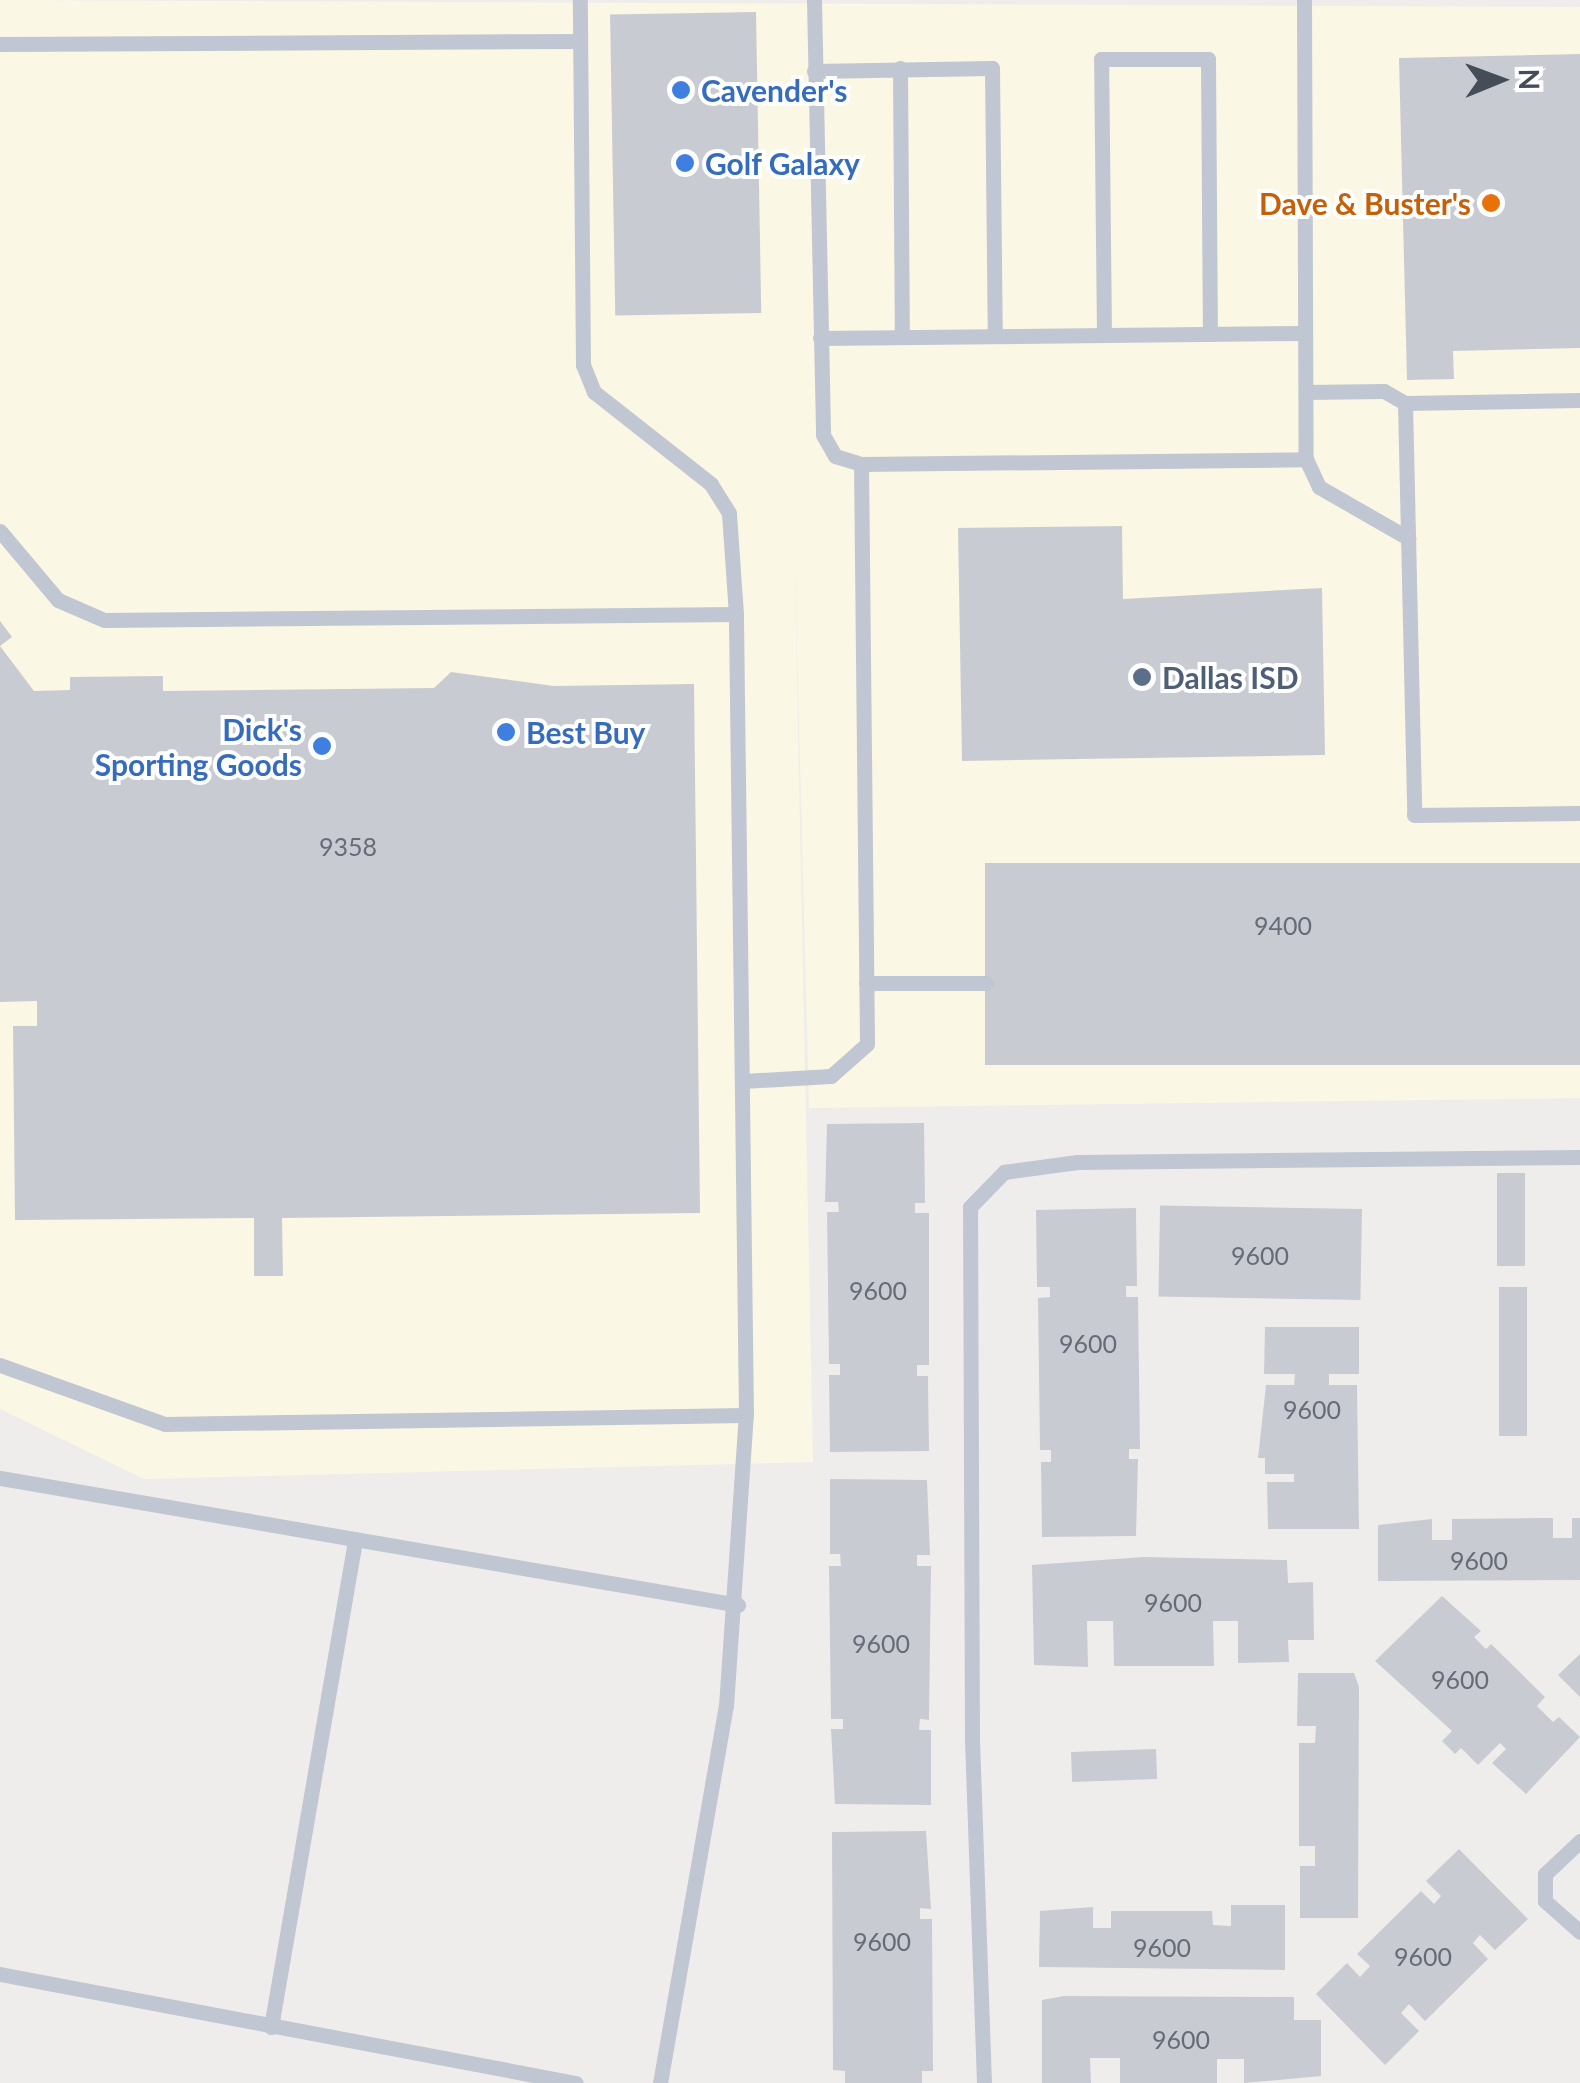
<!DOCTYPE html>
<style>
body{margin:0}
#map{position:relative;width:1580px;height:2083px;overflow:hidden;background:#efedec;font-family:Lato,sans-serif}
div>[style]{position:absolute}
.commercial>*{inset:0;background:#fbf7e5}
.building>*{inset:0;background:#c9cbd2;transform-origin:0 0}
.service>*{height:15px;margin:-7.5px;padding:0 7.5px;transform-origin:7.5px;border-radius:7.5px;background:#c0c7d2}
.dots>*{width:28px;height:28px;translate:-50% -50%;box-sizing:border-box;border:5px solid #fff;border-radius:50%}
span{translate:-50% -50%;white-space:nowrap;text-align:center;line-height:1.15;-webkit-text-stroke:8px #fff;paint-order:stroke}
.number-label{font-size:25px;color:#666c77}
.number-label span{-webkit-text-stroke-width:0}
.shop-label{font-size:30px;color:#366cbe;font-weight:700}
.left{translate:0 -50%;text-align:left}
.right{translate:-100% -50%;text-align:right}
.food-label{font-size:30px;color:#c56008;font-weight:700}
.service-label{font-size:30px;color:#4e5e75;font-weight:700}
.north{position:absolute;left:1450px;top:30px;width:100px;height:100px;-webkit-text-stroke:8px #fff;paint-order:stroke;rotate:89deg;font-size:28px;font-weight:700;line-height:40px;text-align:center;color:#454d59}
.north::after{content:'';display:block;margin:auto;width:35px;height:45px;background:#454d59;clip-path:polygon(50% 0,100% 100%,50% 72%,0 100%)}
</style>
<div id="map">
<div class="commercial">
<i style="clip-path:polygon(0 0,1580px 7px,1580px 1098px,809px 1108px,794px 531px,813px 1462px,144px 1479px,0 1409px)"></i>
</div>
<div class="building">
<i style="left:756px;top:12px;width:301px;height:146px;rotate:89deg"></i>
<i style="clip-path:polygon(1580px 54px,1580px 348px,1453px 351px,1454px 379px,1407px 380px,1399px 58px)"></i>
<i style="clip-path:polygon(1122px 526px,1123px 599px,1322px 588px,1325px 755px,962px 761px,958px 528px)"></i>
<i style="clip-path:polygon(0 621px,12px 637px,0 646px,34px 691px,70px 690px,70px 677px,163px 676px,163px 691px,434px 688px,451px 672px,554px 686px,694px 684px,700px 1213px,282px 1218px,283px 1276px,254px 1276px,254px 1218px,15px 1220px,13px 1026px,37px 1026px,37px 1001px,0 1002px)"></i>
<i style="left:1580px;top:863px;width:202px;height:595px;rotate:90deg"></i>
<i style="clip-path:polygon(924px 1123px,925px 1203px,915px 1203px,915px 1213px,929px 1213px,929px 1365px,917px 1365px,917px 1376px,928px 1376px,929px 1451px,830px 1452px,829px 1375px,840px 1375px,840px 1364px,829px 1364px,827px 1212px,839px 1212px,838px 1202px,825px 1202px,827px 1124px)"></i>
<i style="left:1497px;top:1173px;width:28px;height:93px"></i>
<i style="clip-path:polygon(1136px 1208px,1137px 1286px,1126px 1286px,1126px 1297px,1138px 1297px,1140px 1449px,1129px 1449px,1129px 1459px,1138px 1459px,1136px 1536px,1042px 1537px,1041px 1462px,1051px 1462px,1051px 1450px,1040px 1450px,1038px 1298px,1050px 1297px,1050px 1287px,1037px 1287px,1036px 1210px)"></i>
<i style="left:1362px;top:1209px;width:91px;height:202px;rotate:91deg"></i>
<i style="left:1499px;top:1287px;width:28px;height:149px"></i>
<i style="clip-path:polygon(1265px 1327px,1359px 1327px,1359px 1374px,1329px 1374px,1329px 1385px,1357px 1385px,1359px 1529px,1268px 1529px,1267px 1482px,1294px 1482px,1294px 1474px,1265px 1474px,1265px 1458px,1258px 1458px,1266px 1385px,1294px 1385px,1295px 1374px,1264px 1374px)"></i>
<i style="clip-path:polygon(830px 1479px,927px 1480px,930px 1555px,917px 1555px,917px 1566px,931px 1566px,929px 1720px,920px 1719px,919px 1730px,931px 1730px,931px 1805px,835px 1804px,831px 1729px,843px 1729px,843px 1719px,831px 1719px,829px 1566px,841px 1566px,840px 1554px,830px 1554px)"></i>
<i style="clip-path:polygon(1539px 1518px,1553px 1518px,1553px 1538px,1572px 1538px,1572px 1518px,1580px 1518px,1580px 1580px,1378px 1581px,1378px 1525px,1432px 1519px,1432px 1540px,1452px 1540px,1452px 1519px)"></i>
<i style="clip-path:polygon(1143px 1557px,1287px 1560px,1288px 1583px,1313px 1582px,1314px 1640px,1288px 1640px,1289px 1662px,1238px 1663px,1238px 1621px,1213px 1621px,1214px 1666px,1114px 1666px,1113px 1621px,1087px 1621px,1088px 1667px,1034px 1665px,1032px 1565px)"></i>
<i style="clip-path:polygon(1442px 1596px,1481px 1631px,1474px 1637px,1486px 1649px,1491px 1644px,1545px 1697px,1537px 1706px,1553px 1722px,1559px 1717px,1580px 1737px,1526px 1794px,1492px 1763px,1506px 1749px,1500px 1743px,1478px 1765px,1461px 1748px,1455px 1754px,1442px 1741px,1452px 1731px,1375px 1661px)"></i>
<i style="clip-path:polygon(1580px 1654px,1580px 1697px,1558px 1675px)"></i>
<i style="clip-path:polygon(1298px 1673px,1354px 1673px,1359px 1687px,1358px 1918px,1300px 1918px,1300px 1866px,1315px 1866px,1315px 1846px,1299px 1846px,1299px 1743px,1315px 1743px,1316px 1726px,1297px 1726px)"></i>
<i style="left:1156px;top:1749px;width:30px;height:85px;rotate:88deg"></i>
<i style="clip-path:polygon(926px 1831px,931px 1909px,920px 1908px,920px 1919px,932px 1919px,933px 2071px,922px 2071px,922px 2083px,845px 2083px,845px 2071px,833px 2070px,832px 1832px)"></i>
<i style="clip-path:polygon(1459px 1849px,1528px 1919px,1495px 1950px,1480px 1935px,1473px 1943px,1488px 1959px,1425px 2021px,1409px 2004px,1401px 2013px,1419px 2031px,1385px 2065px,1316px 1994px,1347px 1963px,1360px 1977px,1370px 1966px,1357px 1954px,1421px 1891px,1434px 1904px,1441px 1896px,1426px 1881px)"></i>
<i style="clip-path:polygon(1231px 1905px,1285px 1905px,1285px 1970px,1039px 1967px,1040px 1911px,1093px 1907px,1093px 1928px,1111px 1928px,1111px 1911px,1212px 1911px,1213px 1925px,1231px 1926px)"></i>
<i style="clip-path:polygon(1064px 1996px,1294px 1997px,1294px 2020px,1321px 2020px,1321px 2076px,1244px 2083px,1244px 2059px,1217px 2059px,1217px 2083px,1120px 2083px,1120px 2058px,1090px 2058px,1091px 2083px,1042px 2083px,1042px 2000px)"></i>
</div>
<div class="service">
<i style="left:814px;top:0;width:435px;rotate:88.8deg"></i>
<i style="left:823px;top:435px;width:24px;rotate:60deg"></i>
<i style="left:835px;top:456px;width:27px;rotate:17deg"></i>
<i style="left:861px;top:464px;width:445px;rotate:-0.6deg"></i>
<i style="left:1304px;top:0;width:459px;rotate:89.8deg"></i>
<i style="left:1306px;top:459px;width:31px;rotate:65deg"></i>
<i style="left:1319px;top:487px;width:103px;rotate:29.8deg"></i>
<i style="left:0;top:44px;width:580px;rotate:-0.3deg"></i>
<i style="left:900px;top:68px;width:269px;rotate:89.6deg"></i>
<i style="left:814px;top:71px;width:178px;rotate:-1deg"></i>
<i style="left:992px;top:68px;width:268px;rotate:89.4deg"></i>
<i style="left:1104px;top:335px;width:276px;rotate:-90.6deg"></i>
<i style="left:1101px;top:59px;width:107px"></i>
<i style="left:1208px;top:59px;width:275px;rotate:89.6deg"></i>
<i style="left:820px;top:338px;width:485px;rotate:-0.6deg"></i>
<i style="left:1306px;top:392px;width:78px;rotate:-0.7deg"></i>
<i style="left:1384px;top:391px;width:24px;rotate:30deg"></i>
<i style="left:1405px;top:403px;width:175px;rotate:-1deg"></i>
<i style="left:1405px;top:403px;width:412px;rotate:88.7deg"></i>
<i style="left:1414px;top:815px;width:166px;rotate:-0.7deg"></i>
<i style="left:0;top:531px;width:90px;rotate:50deg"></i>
<i style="left:58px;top:600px;width:50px;rotate:23.5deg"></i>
<i style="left:104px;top:620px;width:632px;rotate:-0.54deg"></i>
<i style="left:736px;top:614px;width:101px;rotate:-94deg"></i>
<i style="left:729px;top:513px;width:34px;rotate:-122deg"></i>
<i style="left:711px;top:484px;width:149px;rotate:-141.8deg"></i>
<i style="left:594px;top:392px;width:29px;rotate:-112deg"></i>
<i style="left:583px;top:365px;width:365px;rotate:-90.5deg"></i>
<i style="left:866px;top:983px;width:120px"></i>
<i style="left:743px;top:1081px;width:88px;rotate:-3.3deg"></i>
<i style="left:831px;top:1076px;width:48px;rotate:-41.6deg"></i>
<i style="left:867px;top:1044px;width:580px;rotate:-90.59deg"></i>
<i style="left:0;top:1365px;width:175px;rotate:19.7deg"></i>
<i style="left:165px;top:1424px;width:581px;rotate:-0.89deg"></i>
<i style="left:746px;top:1415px;width:801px;rotate:-90.72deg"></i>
<i style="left:0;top:1478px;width:749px;rotate:9.76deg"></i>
<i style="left:1580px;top:1841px;width:48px;rotate:136.7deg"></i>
<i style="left:1545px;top:1874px;width:27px;rotate:90deg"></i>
<i style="left:1545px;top:1901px;width:47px;rotate:41.5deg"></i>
<i style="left:0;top:1974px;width:586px;rotate:10.72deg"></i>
<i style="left:271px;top:2027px;width:495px;rotate:-80.2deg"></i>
<i style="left:660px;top:2083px;width:383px;rotate:-80.1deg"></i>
<i style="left:726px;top:1706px;width:292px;rotate:-86.1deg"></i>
<i style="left:984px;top:2083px;width:342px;rotate:-92deg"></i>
<i style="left:972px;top:1741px;width:534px;rotate:-90.21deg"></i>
<i style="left:970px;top:1207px;width:49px;rotate:-45.8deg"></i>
<i style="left:1004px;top:1172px;width:74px;rotate:-7.8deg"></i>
<i style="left:1077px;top:1162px;width:503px;rotate:-0.57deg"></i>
</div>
<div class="dots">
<i style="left:681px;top:90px;background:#3f7fe0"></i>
<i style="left:685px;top:163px;background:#3f7fe0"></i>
<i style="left:1491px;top:203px;background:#e8710a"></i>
<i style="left:1142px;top:677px;background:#5c6f8a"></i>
<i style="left:506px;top:732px;background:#3f7fe0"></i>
<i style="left:322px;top:746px;background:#3f7fe0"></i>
</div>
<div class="number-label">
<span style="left:348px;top:846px">9358</span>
<span style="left:1283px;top:925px">9400</span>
<span style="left:1260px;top:1255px">9600</span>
<span style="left:878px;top:1290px">9600</span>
<span style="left:1088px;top:1343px">9600</span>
<span style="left:1312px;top:1409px">9600</span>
<span style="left:1479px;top:1560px">9600</span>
<span style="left:1173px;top:1602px">9600</span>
<span style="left:881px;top:1643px">9600</span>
<span style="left:1460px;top:1679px">9600</span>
<span style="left:882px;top:1941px">9600</span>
<span style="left:1162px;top:1947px">9600</span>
<span style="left:1423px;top:1956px">9600</span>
<span style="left:1181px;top:2039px">9600</span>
</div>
<div class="shop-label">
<span class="left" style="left:701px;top:90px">Cavender's</span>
<span class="left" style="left:705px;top:163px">Golf Galaxy</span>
<span class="right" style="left:302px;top:746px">Dick's<br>Sporting Goods</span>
<span class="left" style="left:526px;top:732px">Best Buy</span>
</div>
<div class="food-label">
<span class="right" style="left:1471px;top:203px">Dave &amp; Buster's</span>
</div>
<div class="service-label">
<span class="left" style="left:1162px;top:677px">Dallas ISD</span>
</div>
<div class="north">N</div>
</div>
